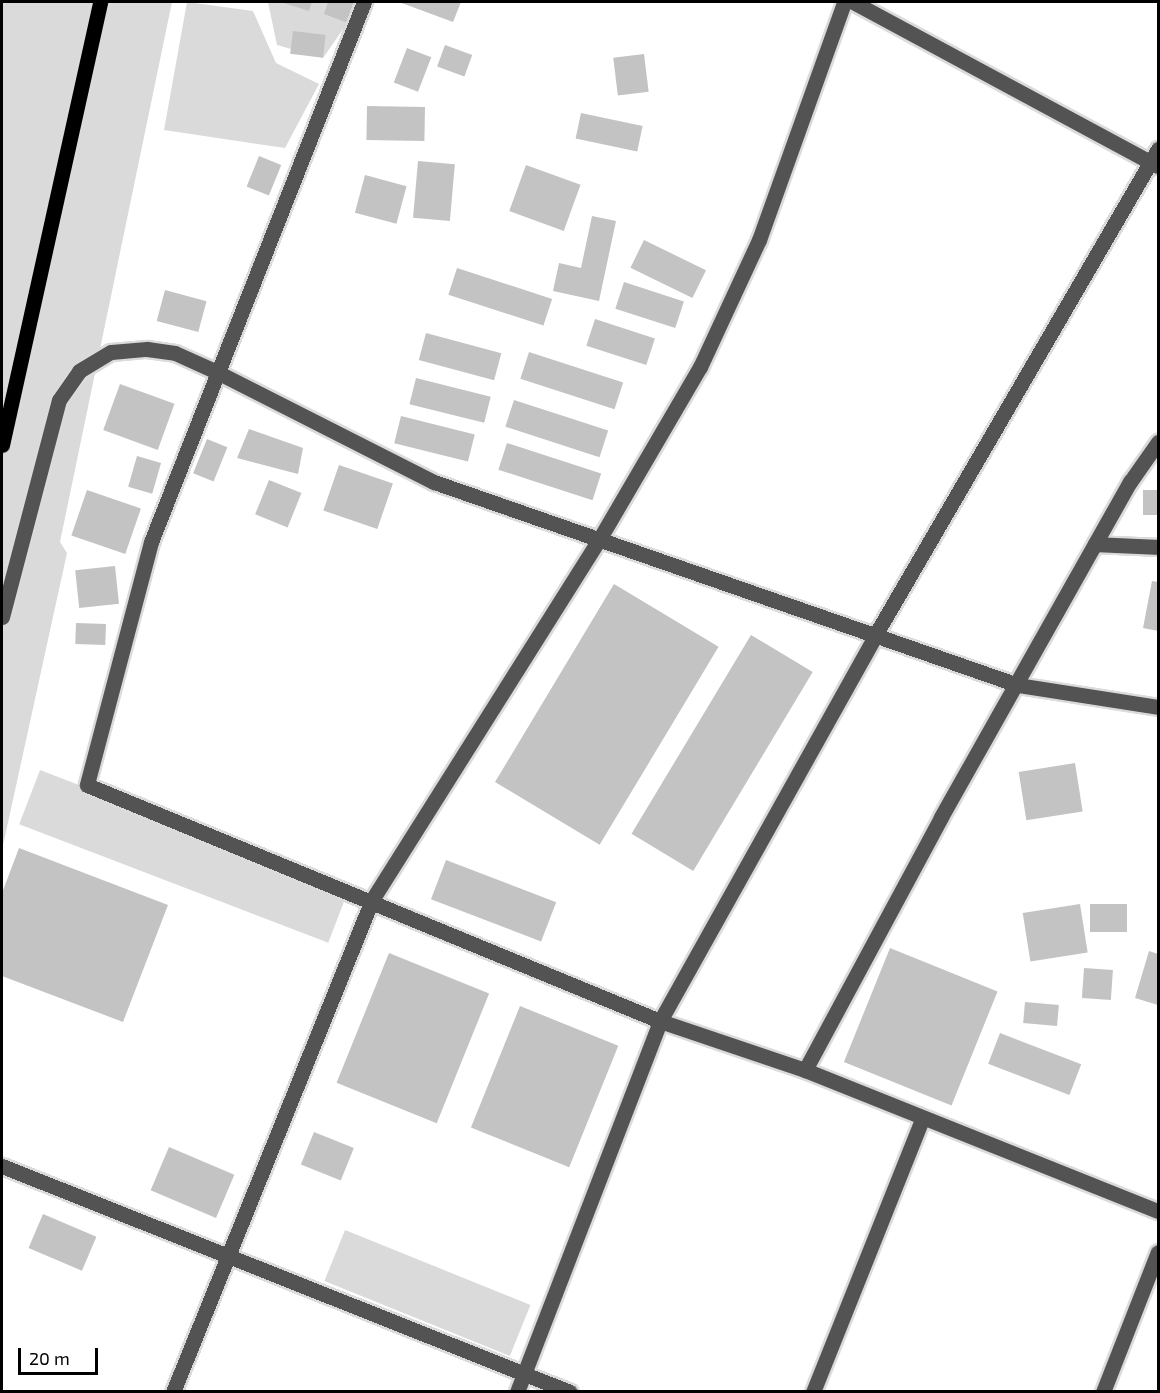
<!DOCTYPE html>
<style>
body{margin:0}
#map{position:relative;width:1160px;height:1393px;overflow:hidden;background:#fff;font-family:"Exo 2",sans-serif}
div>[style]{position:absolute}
.green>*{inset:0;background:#dadada;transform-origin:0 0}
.building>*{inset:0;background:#c3c3c3;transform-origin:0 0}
.roads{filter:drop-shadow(2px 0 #dbdbdb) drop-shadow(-2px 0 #dbdbdb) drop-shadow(0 2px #dbdbdb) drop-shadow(0 -2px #dbdbdb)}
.minor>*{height:15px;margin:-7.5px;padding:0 7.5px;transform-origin:7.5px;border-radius:7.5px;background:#535353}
.major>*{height:15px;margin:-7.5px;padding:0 7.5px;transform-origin:7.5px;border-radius:7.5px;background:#000}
span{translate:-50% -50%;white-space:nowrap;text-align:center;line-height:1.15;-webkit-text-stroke:4.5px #fff;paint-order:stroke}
.frame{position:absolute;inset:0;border:3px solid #000;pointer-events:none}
.scale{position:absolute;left:18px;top:1348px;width:80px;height:27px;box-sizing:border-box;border:3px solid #000;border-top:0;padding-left:8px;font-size:18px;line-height:21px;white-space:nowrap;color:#000;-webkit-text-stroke:4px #fff;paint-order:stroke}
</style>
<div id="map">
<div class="green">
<i style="clip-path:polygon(2px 2px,172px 2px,60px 542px,67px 553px,2px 850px)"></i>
<i style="clip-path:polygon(187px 2px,253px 11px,276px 63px,319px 84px,285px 148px,164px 130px)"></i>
<i style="clip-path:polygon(268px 2px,362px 2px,323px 58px,277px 45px)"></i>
<i style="left:40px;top:770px;width:331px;height:58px;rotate:21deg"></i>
<i style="left:345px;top:1230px;width:200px;height:55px;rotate:22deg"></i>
</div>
<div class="building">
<i style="clip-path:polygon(281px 2px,312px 2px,309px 11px)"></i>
<i style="clip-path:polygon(328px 2px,355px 2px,348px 23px,324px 14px)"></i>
<i style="clip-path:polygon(399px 2px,461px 2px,453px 22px)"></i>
<i style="left:293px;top:31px;width:33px;height:23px;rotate:7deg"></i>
<i style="left:445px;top:45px;width:29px;height:23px;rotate:20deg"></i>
<i style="left:407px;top:48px;width:26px;height:37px;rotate:21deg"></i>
<i style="left:644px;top:54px;width:38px;height:31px;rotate:83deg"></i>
<i style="left:367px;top:106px;width:58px;height:34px;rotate:1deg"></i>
<i style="left:581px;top:113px;width:63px;height:26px;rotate:12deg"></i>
<i style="left:259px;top:156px;width:24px;height:33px;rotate:22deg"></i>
<i style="left:418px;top:161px;width:37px;height:57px;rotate:5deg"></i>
<i style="left:526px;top:165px;width:58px;height:49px;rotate:20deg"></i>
<i style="left:365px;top:175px;width:43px;height:39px;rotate:15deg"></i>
<i style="clip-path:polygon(592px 216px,616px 221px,599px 301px,553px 291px,559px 263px,581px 268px)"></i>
<i style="left:644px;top:240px;width:69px;height:31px;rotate:26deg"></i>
<i style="left:457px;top:268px;width:100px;height:28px;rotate:18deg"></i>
<i style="left:624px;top:282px;width:63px;height:28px;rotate:18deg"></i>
<i style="left:165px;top:290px;width:43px;height:32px;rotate:15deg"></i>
<i style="left:595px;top:319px;width:63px;height:28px;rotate:18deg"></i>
<i style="left:426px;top:333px;width:78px;height:28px;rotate:15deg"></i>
<i style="left:529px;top:352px;width:99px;height:28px;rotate:18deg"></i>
<i style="left:416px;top:378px;width:77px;height:27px;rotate:14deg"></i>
<i style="left:120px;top:384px;width:58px;height:49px;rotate:20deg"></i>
<i style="left:514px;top:400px;width:99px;height:28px;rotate:18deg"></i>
<i style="left:401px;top:416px;width:76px;height:28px;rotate:14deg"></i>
<i style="clip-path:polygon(249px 429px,303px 448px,298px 474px,237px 458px)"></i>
<i style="left:207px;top:439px;width:22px;height:37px;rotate:22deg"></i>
<i style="left:507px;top:443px;width:99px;height:28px;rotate:18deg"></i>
<i style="left:137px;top:456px;width:25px;height:32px;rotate:16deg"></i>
<i style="left:339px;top:465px;width:57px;height:48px;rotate:19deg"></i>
<i style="left:269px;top:480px;width:35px;height:37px;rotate:22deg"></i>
<i style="left:87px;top:490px;width:57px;height:48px;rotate:19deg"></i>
<i style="left:1158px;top:490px;width:25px;height:15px;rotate:90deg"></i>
<i style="left:115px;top:566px;width:38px;height:40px;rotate:84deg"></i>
<i style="clip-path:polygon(1152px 581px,1158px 582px,1158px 631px,1143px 628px)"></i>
<i style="left:614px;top:584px;width:122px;height:231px;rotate:31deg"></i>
<i style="left:76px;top:623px;width:30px;height:21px;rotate:2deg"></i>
<i style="left:751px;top:635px;width:72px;height:232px;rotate:31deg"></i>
<i style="left:1075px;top:763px;width:49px;height:57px;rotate:81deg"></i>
<i style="clip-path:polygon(19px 848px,168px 905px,123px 1022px,2px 976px,2px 893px)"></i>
<i style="left:446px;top:860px;width:118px;height:42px;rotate:21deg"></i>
<i style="left:1080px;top:904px;width:49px;height:58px;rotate:81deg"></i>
<i style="left:1090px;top:904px;width:37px;height:28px"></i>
<i style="left:890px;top:948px;width:116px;height:123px;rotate:22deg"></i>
<i style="clip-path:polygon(1149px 951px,1158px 954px,1158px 1005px,1135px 998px)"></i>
<i style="left:389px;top:953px;width:108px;height:140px;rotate:22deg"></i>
<i style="left:1084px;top:968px;width:29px;height:30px;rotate:4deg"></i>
<i style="left:1025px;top:1002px;width:34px;height:21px;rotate:5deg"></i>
<i style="left:520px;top:1006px;width:106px;height:131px;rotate:22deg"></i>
<i style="left:1000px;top:1033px;width:87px;height:33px;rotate:21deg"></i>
<i style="left:314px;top:1132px;width:43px;height:35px;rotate:22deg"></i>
<i style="left:169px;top:1147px;width:71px;height:47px;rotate:23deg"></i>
<i style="left:43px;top:1214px;width:58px;height:37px;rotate:23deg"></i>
</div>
<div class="roads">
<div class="minor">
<i style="left:364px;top:2px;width:580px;rotate:111.53deg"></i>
<i style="left:151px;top:542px;width:251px;rotate:104.8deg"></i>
<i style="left:87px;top:785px;width:620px;rotate:22.39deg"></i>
<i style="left:660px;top:1021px;width:153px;rotate:18.7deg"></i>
<i style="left:805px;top:1070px;width:380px;rotate:21.8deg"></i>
<i style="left:853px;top:2px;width:346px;rotate:28.3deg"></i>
<i style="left:1095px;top:544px;width:63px;rotate:2.7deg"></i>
<i style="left:2px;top:617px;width:224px;rotate:-75.3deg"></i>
<i style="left:59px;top:400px;width:35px;rotate:-55deg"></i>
<i style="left:79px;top:371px;width:37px;rotate:-31deg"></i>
<i style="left:111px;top:352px;width:36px;rotate:-5deg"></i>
<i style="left:147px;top:349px;width:28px;rotate:8deg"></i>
<i style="left:175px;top:353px;width:44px;rotate:24.2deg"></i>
<i style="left:215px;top:371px;width:246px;rotate:26.9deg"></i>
<i style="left:434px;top:482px;width:618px;rotate:19.17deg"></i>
<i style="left:1018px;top:685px;width:142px;rotate:8.9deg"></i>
<i style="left:805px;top:1070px;width:287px;rotate:-61.7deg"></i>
<i style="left:941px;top:817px;width:385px;rotate:-60.6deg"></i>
<i style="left:1130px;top:482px;width:49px;rotate:-55deg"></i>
<i style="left:2px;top:1166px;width:611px;rotate:21.7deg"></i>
<i style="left:173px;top:1392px;width:531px;rotate:-67.98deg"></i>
<i style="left:372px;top:900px;width:428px;rotate:-57.8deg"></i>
<i style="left:600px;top:538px;width:198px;rotate:-59.7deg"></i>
<i style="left:700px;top:367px;width:140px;rotate:-65.1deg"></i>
<i style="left:759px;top:240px;width:253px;rotate:-70.3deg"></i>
<i style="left:517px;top:1392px;width:398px;rotate:-68.9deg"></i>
<i style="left:660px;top:1021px;width:445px;rotate:-60.8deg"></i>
<i style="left:877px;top:632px;width:559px;rotate:-59.81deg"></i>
<i style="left:813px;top:1392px;width:294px;rotate:-68.2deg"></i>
<i style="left:1103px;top:1392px;width:150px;rotate:-68.6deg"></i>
</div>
<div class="major">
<i style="left:2px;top:445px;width:454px;rotate:-77.5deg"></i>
</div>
</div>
<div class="frame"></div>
<div class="scale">20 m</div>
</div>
